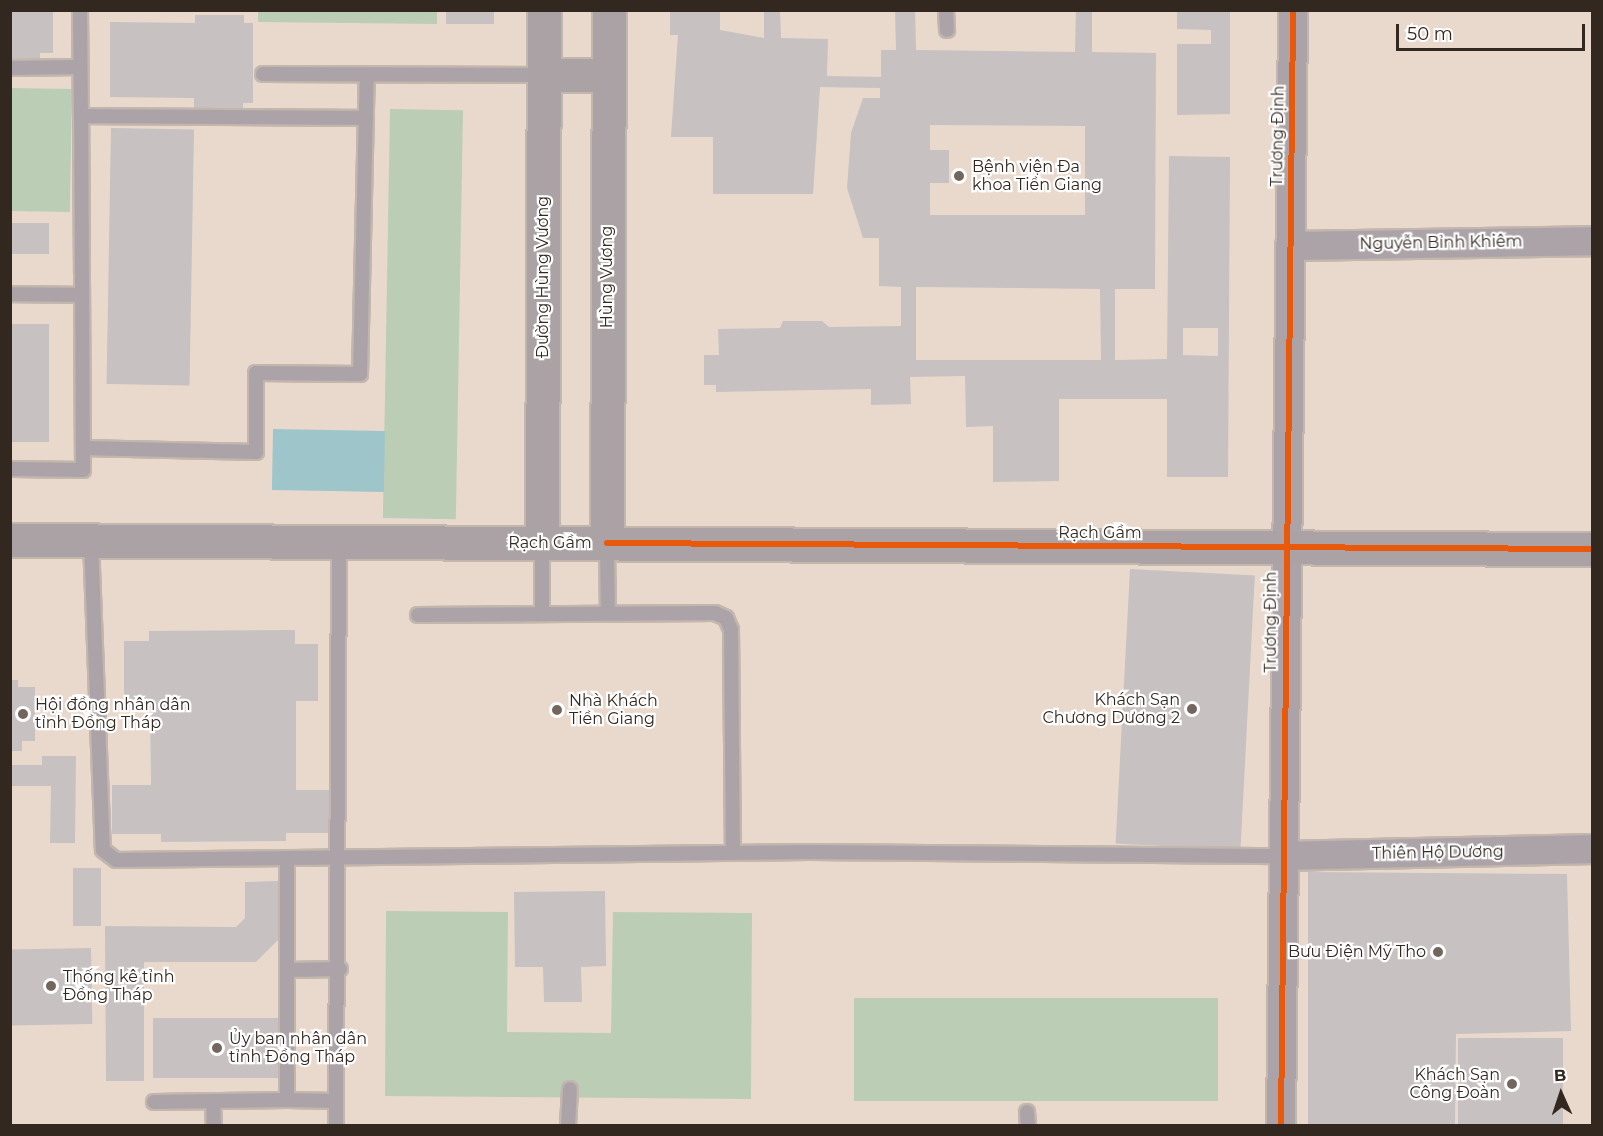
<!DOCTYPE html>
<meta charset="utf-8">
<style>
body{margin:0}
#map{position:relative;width:1603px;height:1136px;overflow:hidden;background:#e9d9cd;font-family:Montserrat,sans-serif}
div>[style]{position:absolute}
.green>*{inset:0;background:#bccdb6;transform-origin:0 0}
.water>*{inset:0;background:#9ec6ca;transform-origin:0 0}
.building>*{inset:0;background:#c7c1c1;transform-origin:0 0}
.roads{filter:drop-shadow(2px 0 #c2b6ad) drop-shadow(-2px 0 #c2b6ad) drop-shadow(0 2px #c2b6ad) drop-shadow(0 -2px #c2b6ad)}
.lane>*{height:14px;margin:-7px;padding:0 7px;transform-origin:7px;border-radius:7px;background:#aba3a8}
.street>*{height:28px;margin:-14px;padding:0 14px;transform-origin:14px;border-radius:14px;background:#aba3a8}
.secondary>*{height:33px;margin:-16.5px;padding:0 16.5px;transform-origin:16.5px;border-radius:16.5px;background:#aba2a6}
.cycleway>*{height:6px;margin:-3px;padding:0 3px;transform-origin:3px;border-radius:3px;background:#e8590c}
.dots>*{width:16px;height:16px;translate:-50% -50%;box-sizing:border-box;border:3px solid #fff;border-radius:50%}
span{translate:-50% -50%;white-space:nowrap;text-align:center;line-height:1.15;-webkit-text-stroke:4.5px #fff;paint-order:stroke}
.street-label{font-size:16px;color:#332820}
.poi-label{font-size:16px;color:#332820}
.left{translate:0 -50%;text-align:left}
.right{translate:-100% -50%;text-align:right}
.frame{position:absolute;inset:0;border:12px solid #332820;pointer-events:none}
.north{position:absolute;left:1531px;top:1064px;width:60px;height:60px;-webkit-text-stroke:4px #fff;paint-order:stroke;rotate:357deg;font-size:16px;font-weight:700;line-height:24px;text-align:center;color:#332820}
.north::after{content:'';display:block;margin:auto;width:21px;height:27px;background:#332820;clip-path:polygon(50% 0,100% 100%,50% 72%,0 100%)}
.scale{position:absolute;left:1396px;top:24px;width:189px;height:27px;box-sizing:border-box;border:3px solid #332820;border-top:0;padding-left:8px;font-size:18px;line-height:21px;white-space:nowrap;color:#332820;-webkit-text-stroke:4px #fff;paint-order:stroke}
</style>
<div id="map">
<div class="green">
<i style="clip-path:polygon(258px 11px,437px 11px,437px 24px,258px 22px)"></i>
<i style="left:11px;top:88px;width:61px;height:123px;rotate:1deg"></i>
<i style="left:390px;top:109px;width:73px;height:409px;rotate:1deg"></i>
<i style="clip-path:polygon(386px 911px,508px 912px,507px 1032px,611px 1033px,613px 912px,752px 913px,751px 1099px,385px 1096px)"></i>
<i style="left:854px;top:998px;width:364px;height:103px"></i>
</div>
<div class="water">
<i style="left:273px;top:429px;width:112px;height:61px;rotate:1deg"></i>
</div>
<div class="building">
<i style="clip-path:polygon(10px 10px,53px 10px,53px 53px,40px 53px,40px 67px,10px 67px)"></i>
<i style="left:446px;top:10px;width:48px;height:14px"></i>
<i style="clip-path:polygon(evenodd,670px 10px,720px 10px,720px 30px,764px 38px,764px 10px,780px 10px,781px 38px,828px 39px,827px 76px,881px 77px,881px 50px,896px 50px,895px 10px,915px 10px,916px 50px,1075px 52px,1076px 10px,1092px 10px,1092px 52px,1156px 53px,1155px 289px,1115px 289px,1115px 360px,1167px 359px,1169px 156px,1230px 157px,1228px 477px,1167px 477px,1167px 399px,1059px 399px,1059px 481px,993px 482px,993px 426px,966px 427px,965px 376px,910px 377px,911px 404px,871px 405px,871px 389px,716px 392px,716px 385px,704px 385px,704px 355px,719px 355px,718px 329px,780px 328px,783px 321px,822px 321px,829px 327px,901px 326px,901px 287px,879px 286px,879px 238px,863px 238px,847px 188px,851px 133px,863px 98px,880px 98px,880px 88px,820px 87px,813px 194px,713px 194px,713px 137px,671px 137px,678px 35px,670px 35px,670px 10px,930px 125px,1085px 126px,1085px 215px,930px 215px,930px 183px,949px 183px,949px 150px,930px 150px,930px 125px,670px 10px,916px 287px,1100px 289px,1101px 360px,916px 360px,916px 287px,670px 10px,1183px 328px,1218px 328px,1218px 356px,1183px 355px,1183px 328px)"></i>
<i style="clip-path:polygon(1177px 10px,1230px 10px,1230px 114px,1177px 115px,1177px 44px,1211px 44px,1211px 30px,1177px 29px)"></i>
<i style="clip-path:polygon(195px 15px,244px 15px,244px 23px,253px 23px,253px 103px,243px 103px,243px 109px,194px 108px,194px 98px,110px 97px,110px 22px,195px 23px)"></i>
<i style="left:111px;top:128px;width:83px;height:256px;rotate:1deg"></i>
<i style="left:49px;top:223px;width:31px;height:38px;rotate:90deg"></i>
<i style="left:12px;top:324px;width:37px;height:118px"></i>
<i style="left:1130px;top:569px;width:125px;height:275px;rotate:3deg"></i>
<i style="clip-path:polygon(295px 630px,295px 644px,318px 644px,318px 701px,296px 701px,296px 790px,332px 790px,332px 833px,286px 833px,286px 841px,161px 842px,161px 834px,112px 834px,112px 785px,151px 785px,150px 702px,124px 702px,124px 641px,149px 641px,149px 631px)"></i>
<i style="clip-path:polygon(10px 680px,18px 680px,18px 687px,35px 687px,35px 741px,22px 741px,22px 751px,10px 751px)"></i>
<i style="clip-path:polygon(42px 756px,76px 756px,75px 843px,50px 843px,51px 786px,10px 786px,10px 765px,42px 765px)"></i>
<i style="left:73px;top:868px;width:28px;height:58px"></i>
<i style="clip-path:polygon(1308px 872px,1567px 874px,1571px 1031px,1456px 1034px,1455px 1126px,1308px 1126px)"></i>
<i style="clip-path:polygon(278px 881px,279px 939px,256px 962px,144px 962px,144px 1081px,106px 1081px,105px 926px,236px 927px,245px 918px,245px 882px)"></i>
<i style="clip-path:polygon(605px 891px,606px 966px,581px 967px,582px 1002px,544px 1002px,543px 967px,515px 967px,514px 892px)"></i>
<i style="left:91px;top:948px;width:76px;height:81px;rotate:89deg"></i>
<i style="left:153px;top:1018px;width:128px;height:60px"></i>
<i style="left:1563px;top:1038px;width:88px;height:105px;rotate:90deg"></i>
</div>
<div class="roads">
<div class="lane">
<i style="left:80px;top:10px;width:106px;rotate:89.5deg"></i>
<i style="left:946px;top:10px;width:20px;rotate:87deg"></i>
<i style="left:10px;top:68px;width:70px;rotate:-0.8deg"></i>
<i style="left:263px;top:74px;width:281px;rotate:0.2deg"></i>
<i style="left:10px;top:294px;width:72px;rotate:0.8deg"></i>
<i style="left:83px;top:448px;width:173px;rotate:1.3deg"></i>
<i style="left:256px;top:452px;width:79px;rotate:-90deg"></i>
<i style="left:256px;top:373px;width:104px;rotate:0.6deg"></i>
<i style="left:360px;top:374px;width:299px;rotate:-88.7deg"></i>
<i style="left:13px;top:469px;width:70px;rotate:0.8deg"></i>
<i style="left:83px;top:470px;width:354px;rotate:-90.3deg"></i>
<i style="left:81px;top:116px;width:285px;rotate:0.4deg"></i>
<i style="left:91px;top:541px;width:309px;rotate:87.8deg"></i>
<i style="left:103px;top:850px;width:16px;rotate:38deg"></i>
<i style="left:116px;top:860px;width:694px;rotate:-0.66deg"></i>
<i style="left:810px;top:852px;width:473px;rotate:0.5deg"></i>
<i style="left:607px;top:544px;width:69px;rotate:89.2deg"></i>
<i style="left:542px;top:614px;width:71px;rotate:-90deg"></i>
<i style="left:418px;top:615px;width:297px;rotate:-0.4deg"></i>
<i style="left:715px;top:613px;width:12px;rotate:24deg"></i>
<i style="left:726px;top:618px;width:13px;rotate:67deg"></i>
<i style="left:731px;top:630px;width:223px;rotate:89.5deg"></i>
<i style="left:288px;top:970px;width:52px;rotate:-1.1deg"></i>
<i style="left:287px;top:1100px;width:49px;rotate:1.2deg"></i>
<i style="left:336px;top:1101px;width:559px;rotate:-89.69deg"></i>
<i style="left:213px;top:1101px;width:25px;rotate:88deg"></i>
<i style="left:154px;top:1102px;width:133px;rotate:-0.9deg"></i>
<i style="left:287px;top:1100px;width:242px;rotate:-90deg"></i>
<i style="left:1027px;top:1112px;width:14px;rotate:86deg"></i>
<i style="left:336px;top:1126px;width:25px;rotate:-90deg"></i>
<i style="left:568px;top:1126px;width:37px;rotate:-87deg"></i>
</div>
<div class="street">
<i style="left:1290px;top:246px;width:302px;rotate:-0.9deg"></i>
<i style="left:1283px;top:856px;width:309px;rotate:-1.3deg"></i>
<i style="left:1281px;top:1126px;width:1116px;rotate:-89.38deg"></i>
</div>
<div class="secondary">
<i style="left:544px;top:75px;width:65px"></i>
<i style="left:10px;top:540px;width:1582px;rotate:0.33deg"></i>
<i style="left:542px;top:543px;width:533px;rotate:-89.79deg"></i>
<i style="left:607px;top:543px;width:533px;rotate:-89.79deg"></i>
</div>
</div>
<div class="cycleway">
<i style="left:607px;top:543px;width:985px;rotate:0.35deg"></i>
<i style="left:1281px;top:1126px;width:1116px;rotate:-89.38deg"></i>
</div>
<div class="dots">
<i style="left:959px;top:176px;background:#73665d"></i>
<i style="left:1192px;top:709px;background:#73665d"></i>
<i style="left:557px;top:710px;background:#73665d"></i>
<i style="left:23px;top:714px;background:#73665d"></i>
<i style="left:1438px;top:952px;background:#73665d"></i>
<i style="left:51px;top:986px;background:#73665d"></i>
<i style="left:217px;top:1048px;background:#73665d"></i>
<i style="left:1512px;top:1084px;background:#73665d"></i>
</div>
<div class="street-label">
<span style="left:1278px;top:136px;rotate:-89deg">Trương Định</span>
<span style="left:1441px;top:243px;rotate:-1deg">Nguyễn Bỉnh Khiêm</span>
<span style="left:543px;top:277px;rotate:-90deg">Đường Hùng Vương</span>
<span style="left:607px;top:277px;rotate:-90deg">Hùng Vương</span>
<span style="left:1100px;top:533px">Rạch Gầm</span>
<span style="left:550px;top:543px">Rạch Gầm</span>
<span style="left:1271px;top:622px;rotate:-90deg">Trương Định</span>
<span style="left:1438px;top:853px;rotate:-1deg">Thiên Hộ Dương</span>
</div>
<div class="poi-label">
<span class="left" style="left:972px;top:176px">Bệnh viện Đa<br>khoa Tiền Giang</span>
<span class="right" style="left:1180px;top:709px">Khách Sạn<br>Chương Dương 2</span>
<span class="left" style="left:569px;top:710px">Nhà Khách<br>Tiền Giang</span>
<span class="left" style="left:35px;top:714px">Hội đồng nhân dân<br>tỉnh Đồng Tháp</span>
<span class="right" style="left:1426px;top:952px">Bưu Điện Mỹ Tho</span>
<span class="left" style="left:63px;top:986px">Thống kê tỉnh<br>Đồng Tháp</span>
<span class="left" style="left:229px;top:1048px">Ủy ban nhân dân<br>tỉnh Đồng Tháp</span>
<span class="right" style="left:1500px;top:1084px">Khách Sạn<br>Công Đoàn</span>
</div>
<div class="frame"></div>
<div class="north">B</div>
<div class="scale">50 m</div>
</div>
